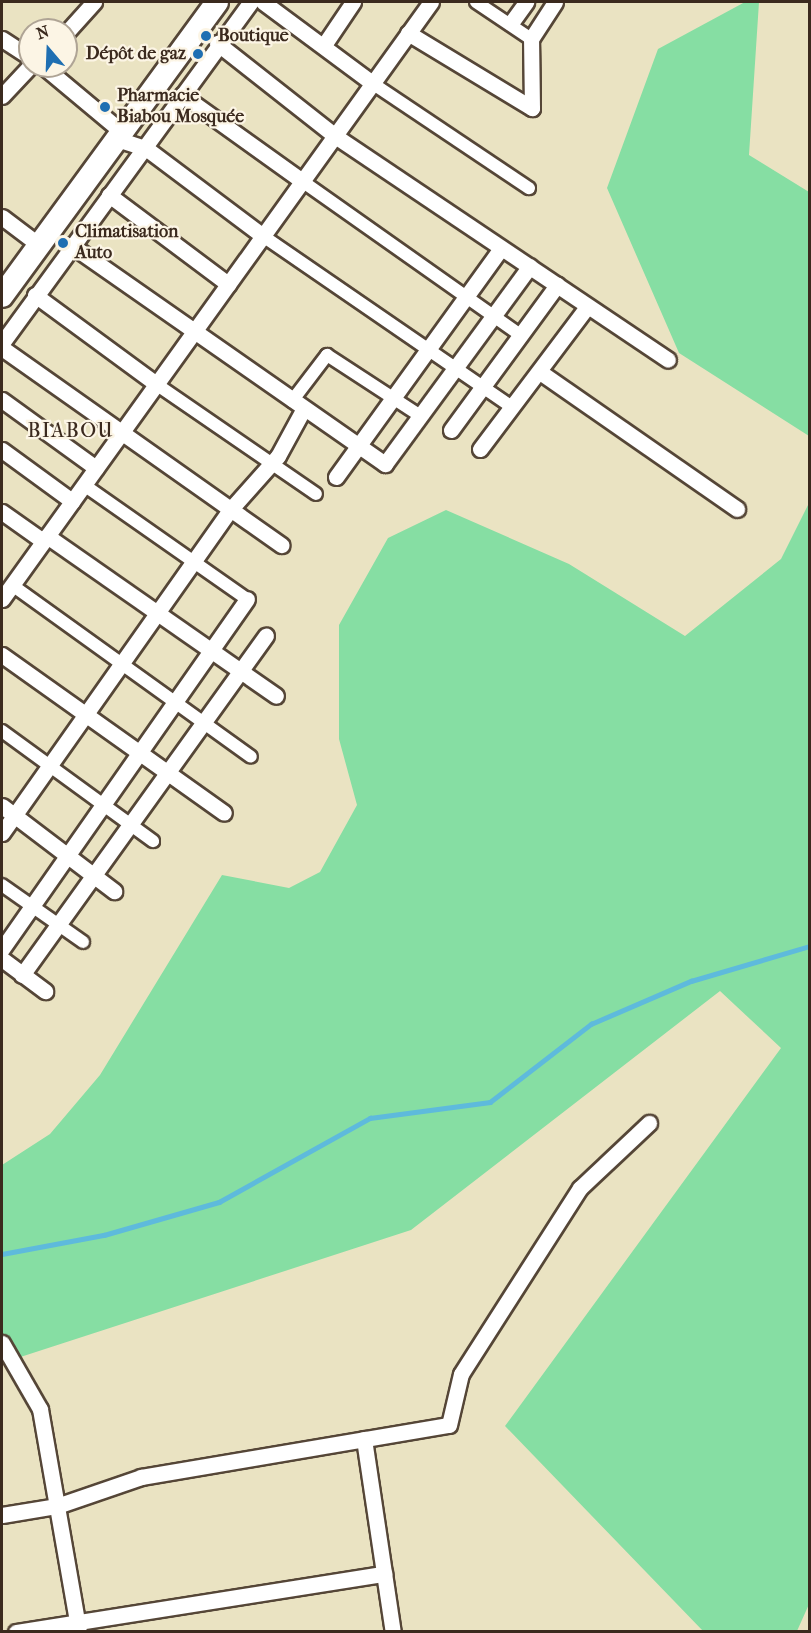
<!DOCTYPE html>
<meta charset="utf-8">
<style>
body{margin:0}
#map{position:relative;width:811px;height:1633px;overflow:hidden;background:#eae3c2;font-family:"IM FELL French Canon",serif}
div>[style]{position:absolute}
.green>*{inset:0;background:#86dea3}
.stream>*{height:4.5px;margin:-2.25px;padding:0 2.25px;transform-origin:2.25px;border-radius:2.25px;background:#5ebadc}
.roads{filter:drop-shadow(2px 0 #554637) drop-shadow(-2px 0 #554637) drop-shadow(0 2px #554637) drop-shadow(0 -2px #554637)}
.pedestrian>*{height:12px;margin:-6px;padding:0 6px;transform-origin:6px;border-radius:6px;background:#fff}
.minor>*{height:15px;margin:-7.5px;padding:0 7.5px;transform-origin:7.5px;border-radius:7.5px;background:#fff}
.secondary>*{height:22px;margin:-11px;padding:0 11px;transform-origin:11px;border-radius:11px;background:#fff}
.dots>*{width:16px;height:16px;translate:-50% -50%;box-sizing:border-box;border:3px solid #fcf5e5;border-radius:50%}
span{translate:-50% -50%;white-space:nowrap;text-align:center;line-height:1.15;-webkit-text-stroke:4.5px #fcf5e5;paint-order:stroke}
.poi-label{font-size:18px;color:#3b2a1e;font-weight:700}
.left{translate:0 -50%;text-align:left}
.right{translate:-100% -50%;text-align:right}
.neighbourhood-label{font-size:20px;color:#3b2a1e;letter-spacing:1.5px}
.frame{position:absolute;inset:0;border:3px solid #3b2a1e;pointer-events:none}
.north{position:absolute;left:18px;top:18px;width:60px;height:60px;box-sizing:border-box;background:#fcf5e5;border:2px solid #afa495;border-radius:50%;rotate:341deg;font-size:16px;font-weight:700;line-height:24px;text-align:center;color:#3b2a1e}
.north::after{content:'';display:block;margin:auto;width:21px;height:27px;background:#1f6fb2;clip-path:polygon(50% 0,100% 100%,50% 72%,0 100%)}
</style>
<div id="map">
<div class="green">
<i style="clip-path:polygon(745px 2px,759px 2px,749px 155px,809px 192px,809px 436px,679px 353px,607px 188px,658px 49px)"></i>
<i style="clip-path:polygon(809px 503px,810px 1602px,797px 1631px,703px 1631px,505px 1426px,781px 1048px,720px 991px,411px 1230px,2px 1363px,2px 1165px,50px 1134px,100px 1075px,222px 875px,289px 888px,320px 872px,357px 805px,339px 739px,339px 625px,388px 538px,446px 510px,569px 564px,685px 636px,781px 559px)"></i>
</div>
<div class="stream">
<i style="left:2px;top:1254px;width:104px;rotate:-10.6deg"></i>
<i style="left:104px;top:1235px;width:120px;rotate:-16deg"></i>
<i style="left:219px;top:1202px;width:173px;rotate:-29.1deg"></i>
<i style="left:370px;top:1118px;width:121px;rotate:-7.6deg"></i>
<i style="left:490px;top:1102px;width:128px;rotate:-37.7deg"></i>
<i style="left:591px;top:1024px;width:109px;rotate:-23.3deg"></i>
<i style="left:691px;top:981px;width:124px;rotate:-16.4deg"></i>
</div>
<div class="roads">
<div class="pedestrian">
<i style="left:476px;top:2px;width:66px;rotate:33.9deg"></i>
<i style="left:372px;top:83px;width:189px;rotate:33.8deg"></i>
<i style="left:302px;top:181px;width:267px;rotate:35.2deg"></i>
<i style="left:263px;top:236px;width:302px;rotate:34.5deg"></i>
<i style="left:156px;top:384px;width:194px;rotate:34.5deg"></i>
<i style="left:292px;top:401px;width:58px;rotate:-52.7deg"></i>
<i style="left:327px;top:355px;width:113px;rotate:33.1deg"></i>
<i style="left:84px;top:485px;width:199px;rotate:35deg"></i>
<i style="left:12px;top:585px;width:294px;rotate:35.7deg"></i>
<i style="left:2px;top:731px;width:187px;rotate:36.1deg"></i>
<i style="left:2px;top:885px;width:99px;rotate:35.1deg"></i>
</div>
<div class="minor">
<i style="left:263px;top:2px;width:136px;rotate:36.6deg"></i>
<i style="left:511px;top:23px;width:26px;rotate:-54deg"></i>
<i style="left:66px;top:33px;width:42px;rotate:-47.9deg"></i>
<i style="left:408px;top:33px;width:145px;rotate:31.2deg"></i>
<i style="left:532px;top:108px;width:69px;rotate:-90.8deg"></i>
<i style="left:531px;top:39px;width:44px;rotate:-57deg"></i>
<i style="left:2px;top:39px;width:33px;rotate:33deg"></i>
<i style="left:217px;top:43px;width:150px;rotate:38.2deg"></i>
<i style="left:335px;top:136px;width:401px;rotate:33.9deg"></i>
<i style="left:324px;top:45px;width:52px;rotate:-56deg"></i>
<i style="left:43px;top:66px;width:103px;rotate:39.9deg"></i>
<i style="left:182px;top:95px;width:148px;rotate:35.6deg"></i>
<i style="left:2px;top:96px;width:41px;rotate:-47deg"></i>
<i style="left:117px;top:139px;width:32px;rotate:18deg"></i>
<i style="left:147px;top:149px;width:145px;rotate:36.9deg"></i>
<i style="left:109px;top:195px;width:149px;rotate:36.8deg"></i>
<i style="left:2px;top:217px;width:46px;rotate:37.1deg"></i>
<i style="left:71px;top:245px;width:383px;rotate:34.9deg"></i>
<i style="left:385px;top:464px;width:245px;rotate:-53.8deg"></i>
<i style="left:35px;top:295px;width:150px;rotate:36.3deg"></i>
<i style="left:2px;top:343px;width:422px;rotate:-53.9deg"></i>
<i style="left:2px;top:348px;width:342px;rotate:35.2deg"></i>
<i style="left:540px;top:372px;width:240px;rotate:34.8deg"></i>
<i style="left:2px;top:400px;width:116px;rotate:35.9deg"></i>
<i style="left:451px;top:430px;width:180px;rotate:-53.8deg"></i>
<i style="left:480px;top:449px;width:178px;rotate:-53deg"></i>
<i style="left:2px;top:450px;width:87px;rotate:36.1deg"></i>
<i style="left:336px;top:477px;width:282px;rotate:-54.2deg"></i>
<i style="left:2px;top:512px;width:50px;rotate:35.3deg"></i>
<i style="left:47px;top:536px;width:279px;rotate:34.9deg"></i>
<i style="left:2px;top:599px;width:735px;rotate:-54.3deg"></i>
<i style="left:2px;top:655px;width:272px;rotate:35.4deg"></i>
<i style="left:2px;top:806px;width:141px;rotate:37.2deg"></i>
<i style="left:2px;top:833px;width:395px;rotate:-54.8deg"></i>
<i style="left:230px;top:510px;width:72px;rotate:-48.4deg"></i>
<i style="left:278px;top:456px;width:52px;rotate:-61.5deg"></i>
<i style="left:2px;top:949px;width:427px;rotate:-55deg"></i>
<i style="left:2px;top:959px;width:54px;rotate:36.7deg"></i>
<i style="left:22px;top:975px;width:418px;rotate:-54.3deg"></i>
<i style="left:2px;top:1343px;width:76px;rotate:60.1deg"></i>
<i style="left:40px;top:1409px;width:226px;rotate:80.1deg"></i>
<i style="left:364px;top:1439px;width:195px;rotate:81.5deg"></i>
<i style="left:2px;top:1515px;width:56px;rotate:-9.3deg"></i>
<i style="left:57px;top:1506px;width:89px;rotate:-19deg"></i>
<i style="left:141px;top:1477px;width:312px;rotate:-9.6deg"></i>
<i style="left:449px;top:1425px;width:52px;rotate:-76.8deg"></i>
<i style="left:461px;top:1374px;width:221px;rotate:-57.4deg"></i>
<i style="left:580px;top:1188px;width:95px;rotate:-43.3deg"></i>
<i style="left:16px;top:1632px;width:373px;rotate:-9deg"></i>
</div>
<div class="secondary">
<i style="left:2px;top:296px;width:364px;rotate:-53.8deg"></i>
</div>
</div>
<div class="dots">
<i style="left:206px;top:36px;background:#1f6fb2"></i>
<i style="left:198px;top:54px;background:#1f6fb2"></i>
<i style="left:105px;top:107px;background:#1f6fb2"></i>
<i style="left:63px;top:243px;background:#1f6fb2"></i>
</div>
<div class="poi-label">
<span class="left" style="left:218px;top:36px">Boutique</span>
<span class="right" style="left:186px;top:54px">Dépôt de gaz</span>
<span class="left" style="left:117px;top:107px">Pharmacie<br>Biabou Mosquée</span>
<span class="left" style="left:75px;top:243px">Climatisation<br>Auto</span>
</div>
<div class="neighbourhood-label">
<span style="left:71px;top:430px">BIABOU</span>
</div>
<div class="frame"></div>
<div class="north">N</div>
</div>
